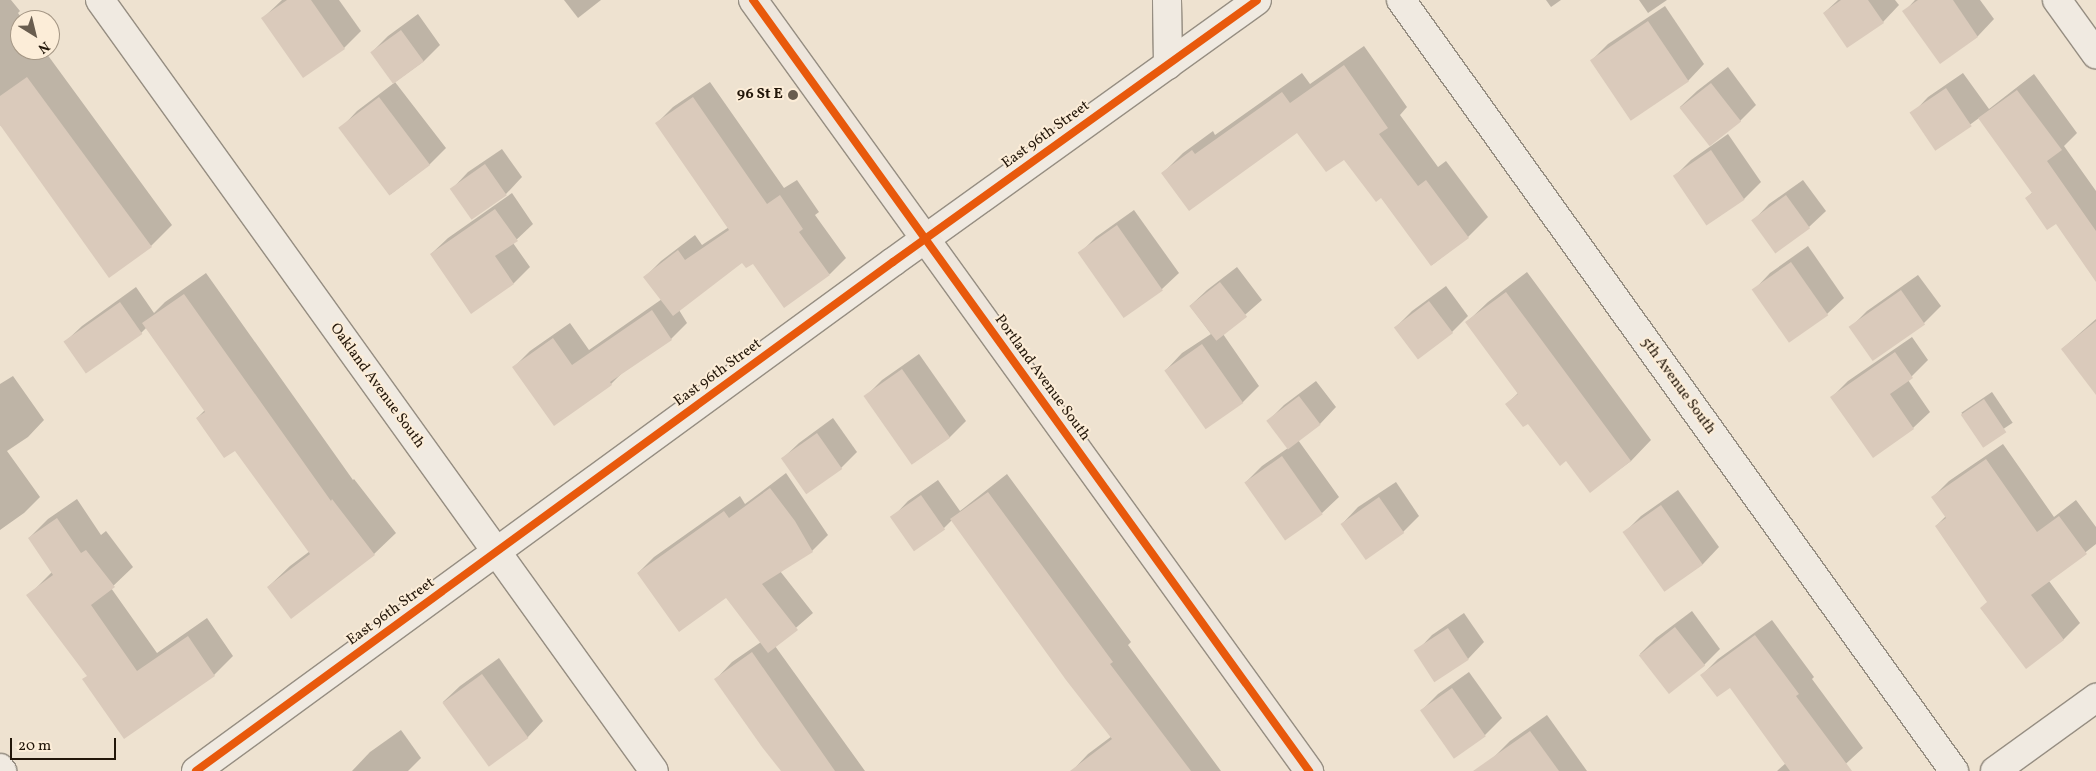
<!DOCTYPE html>
<style>
body{margin:0}
#map{position:relative;width:2096px;height:771px;overflow:hidden;background:#eee2d0;font-family:Vollkorn,serif}
div>[style]{position:absolute}
.shadow>*{inset:0;background:#0003;transform-origin:0 0}
.building>*{inset:0;background:#dacabb;transform-origin:0 0}
.roads{filter:drop-shadow(1px 0 #968e82) drop-shadow(-1px 0 #968e82) drop-shadow(0 1px #968e82) drop-shadow(0 -1px #968e82)}
.minor>*{height:28px;margin:-14px;padding:0 14px;transform-origin:14px;border-radius:14px;background:#f0eae1}
.major>*{height:28px;margin:-14px;padding:0 14px;transform-origin:14px;border-radius:14px;background:#eee6dc}
.cycleway>*{height:8px;margin:-4px;padding:0 4px;transform-origin:4px;border-radius:4px;background:#e8590c}
.dots>*{width:14px;height:14px;translate:-50% -50%;box-sizing:border-box;border:2px solid #fcedd8;border-radius:50%}
span{translate:-50% -50%;white-space:nowrap;text-align:center;line-height:1.15;-webkit-text-stroke:4px #fcedd8;paint-order:stroke}
.poi-label{font-size:15px;color:#221609;font-weight:700}
.right{translate:-100% -50%;text-align:right}
.street-label{font-size:15px;color:#221609}
.north{position:absolute;left:10px;top:10px;width:50px;height:50px;box-sizing:border-box;background:#fcedd8;border:1px solid #a59785;border-radius:50%;rotate:144deg;font-size:14px;font-weight:700;line-height:20px;text-align:center;color:#221609}
.north::after{content:'';display:block;margin:auto;width:18px;height:22px;background:#695d4f;clip-path:polygon(50% 0,100% 100%,50% 72%,0 100%)}
.scale{position:absolute;left:10px;top:738px;width:106px;height:22px;box-sizing:border-box;border:2px solid #221609;border-top:0;padding-left:6px;font-size:15px;line-height:18px;white-space:nowrap;color:#221609;-webkit-text-stroke:4px #fcedd8;paint-order:stroke}
</style>
<div id="map">
<div class="shadow">
<i style="clip-path:polygon(0 0,11px 0,20px 11px,18px 13px,23px 20px,20px 20px,20px 50px,44px 50px,172px 225px,151px 246px,0 125px)"></i>
<i style="clip-path:polygon(282px 0,339px 0,361px 31px,344px 48px,304px 76px,263px 18px)"></i>
<i style="clip-path:polygon(564px 0,601px 0,578px 18px)"></i>
<i style="clip-path:polygon(1546px 0,1561px 0,1551px 7px)"></i>
<i style="clip-path:polygon(1639px 0,1667px 0,1648px 13px)"></i>
<i style="clip-path:polygon(1838px 0,1895px 0,1899px 5px,1883px 22px,1824px 13px)"></i>
<i style="clip-path:polygon(1915px 0,1980px 0,1994px 19px,1978px 36px,1940px 62px,1904px 12px)"></i>
<i style="clip-path:polygon(1665px 6px,1704px 64px,1688px 81px,1591px 61px,1608px 44px)"></i>
<i style="clip-path:polygon(418px 14px,440px 45px,424px 61px,395px 82px,446px 148px,430px 164px,391px 194px,341px 128px,357px 111px,394px 83px,372px 52px,388px 36px)"></i>
<i style="clip-path:polygon(1364px 46px,1407px 107px,1400px 115px,1438px 167px,1446px 161px,1488px 217px,1468px 237px,1432px 265px,1381px 197px,1344px 158px,1298px 131px,1163px 173px,1183px 153px,1213px 131px,1215px 135px,1302px 73px,1310px 84px)"></i>
<i style="clip-path:polygon(1728px 67px,1756px 105px,1740px 121px,1680px 107px,1697px 91px)"></i>
<i style="clip-path:polygon(1963px 73px,1989px 109px,2034px 74px,2077px 133px,2064px 146px,2096px 191px,2096px 280px,2056px 222px,2026px 198px,2033px 192px,1979px 118px,1937px 149px,1912px 114px,1928px 97px)"></i>
<i style="clip-path:polygon(710px 82px,784px 188px,797px 180px,819px 212px,815px 215px,846px 258px,830px 274px,742px 261px,679px 310px,687px 323px,671px 339px,623px 372px,611px 384px,513px 368px,530px 351px,570px 323px,589px 350px,662px 299px,645px 277px,661px 261px,695px 235px,702px 245px,729px 227px,657px 123px,673px 107px)"></i>
<i style="clip-path:polygon(1728px 134px,1761px 182px,1744px 199px,1707px 224px,1675px 176px,1691px 160px)"></i>
<i style="clip-path:polygon(502px 149px,522px 177px,506px 194px,452px 189px,468px 172px)"></i>
<i style="clip-path:polygon(1803px 180px,1826px 211px,1809px 227px,1753px 221px,1769px 204px)"></i>
<i style="clip-path:polygon(512px 193px,533px 224px,513px 243px,530px 267px,514px 283px,471px 312px,431px 254px,448px 238px)"></i>
<i style="clip-path:polygon(1134px 210px,1179px 273px,1162px 289px,1125px 315px,1080px 253px,1096px 237px)"></i>
<i style="clip-path:polygon(1808px 246px,1844px 298px,1827px 314px,1790px 341px,1754px 290px,1770px 273px)"></i>
<i style="clip-path:polygon(1237px 267px,1262px 300px,1223px 334px,1259px 386px,1243px 402px,1206px 427px,1166px 370px,1182px 353px,1211px 334px,1190px 306px,1207px 290px)"></i>
<i style="clip-path:polygon(1527px 272px,1651px 440px,1631px 461px,1590px 491px,1566px 459px,1507px 404px,1519px 392px,1467px 322px,1488px 302px)"></i>
<i style="clip-path:polygon(206px 273px,353px 480px,354px 479px,396px 533px,374px 554px,268px 587px,290px 566px,310px 551px,236px 449px,197px 418px,205px 410px,147px 327px,141px 333px,65px 342px,82px 326px,136px 287px,154px 313px,165px 302px)"></i>
<i style="clip-path:polygon(1918px 275px,1941px 306px,1924px 323px,1873px 359px,1851px 327px,1867px 311px)"></i>
<i style="clip-path:polygon(1446px 286px,1468px 316px,1452px 332px,1396px 327px,1412px 311px)"></i>
<i style="clip-path:polygon(2096px 319px,2096px 372px,2062px 349px)"></i>
<i style="clip-path:polygon(1912px 337px,1928px 360px,1908px 380px,1930px 412px,1913px 428px,1873px 456px,1832px 397px,1848px 381px)"></i>
<i style="clip-path:polygon(919px 354px,966px 421px,950px 437px,913px 463px,866px 396px,882px 380px)"></i>
<i style="clip-path:polygon(13px 376px,44px 420px,28px 437px,7px 451px,40px 497px,24px 513px,0 530px,0 384px)"></i>
<i style="clip-path:polygon(1316px 381px,1336px 407px,1320px 424px,1298px 440px,1339px 497px,1322px 513px,1246px 482px,1262px 466px,1288px 448px,1268px 421px,1284px 405px)"></i>
<i style="left:1992px;top:392px;width:37px;height:37px;rotate:56deg"></i>
<i style="clip-path:polygon(833px 418px,857px 452px,841px 468px,782px 459px,799px 443px)"></i>
<i style="clip-path:polygon(2003px 444px,2054px 517px,2076px 500px,2096px 527px,2096px 544px,2049px 581px,2080px 623px,2064px 639px,2026px 667px,1988px 601px,1936px 526px,1946px 516px,1933px 497px,1949px 481px)"></i>
<i style="clip-path:polygon(786px 473px,828px 535px,812px 551px,780px 571px,813px 613px,775px 646px,865px 771px,782px 771px,716px 679px,732px 662px,761px 642px,726px 596px,638px 573px,654px 557px,740px 496px,745px 504px)"></i>
<i style="clip-path:polygon(1007px 474px,1131px 642px,1128px 645px,1221px 771px,1072px 771px,1088px 754px,1112px 736px,952px 520px,944px 528px,892px 518px,908px 501px,938px 480px,960px 511px)"></i>
<i style="clip-path:polygon(1396px 482px,1419px 516px,1403px 532px,1342px 524px,1358px 507px)"></i>
<i style="clip-path:polygon(1678px 490px,1719px 547px,1703px 564px,1665px 590px,1625px 532px,1641px 516px)"></i>
<i style="clip-path:polygon(77px 499px,101px 535px,106px 531px,133px 567px,111px 588px,157px 653px,207px 618px,233px 656px,214px 675px,88px 675px,28px 596px,52px 572px,29px 538px,48px 519px)"></i>
<i style="clip-path:polygon(1692px 611px,1720px 649px,1704px 665px,1640px 654px,1656px 638px)"></i>
<i style="clip-path:polygon(1464px 613px,1484px 642px,1468px 659px,1416px 652px,1432px 635px)"></i>
<i style="clip-path:polygon(1772px 620px,1814px 677px,1812px 679px,1863px 748px,1838px 771px,1777px 771px,1786px 763px,1730px 686px,1702px 675px,1718px 659px)"></i>
<i style="clip-path:polygon(499px 658px,543px 721px,527px 738px,443px 702px,460px 686px)"></i>
<i style="clip-path:polygon(1469px 672px,1502px 718px,1485px 735px,1455px 757px,1422px 710px,1438px 694px)"></i>
<i style="clip-path:polygon(1547px 715px,1587px 771px,1503px 771px,1493px 758px,1510px 741px)"></i>
<i style="clip-path:polygon(401px 730px,421px 758px,408px 771px,352px 771px,370px 752px)"></i>
</div>
<div class="building">
<i style="clip-path:polygon(287px 0,311px 0,345px 49px,303px 78px,261px 18px)"></i>
<i style="clip-path:polygon(1841px 0,1868px 0,1884px 23px,1847px 48px,1823px 13px)"></i>
<i style="clip-path:polygon(1918px 0,1953px 0,1978px 37px,1940px 64px,1902px 11px)"></i>
<i style="left:1648px;top:21px;width:73px;height:70px;rotate:56deg"></i>
<i style="left:401px;top:30px;width:39px;height:38px;rotate:54deg"></i>
<i style="clip-path:polygon(1344px 65px,1388px 128px,1379px 134px,1418px 186px,1426px 180px,1469px 238px,1431px 266px,1381px 198px,1376px 202px,1344px 160px,1326px 172px,1297px 133px,1189px 211px,1161px 173px,1192px 150px,1195px 154px,1282px 92px,1290px 103px)"></i>
<i style="clip-path:polygon(27px 77px,152px 247px,109px 278px,0 125px,0 96px)"></i>
<i style="left:1711px;top:83px;width:49px;height:40px;rotate:52deg"></i>
<i style="left:1946px;top:88px;width:46px;height:44px;rotate:56deg"></i>
<i style="clip-path:polygon(2017px 90px,2062px 150px,2047px 161px,2096px 231px,2096px 282px,2056px 224px,2047px 230px,2025px 198px,2032px 193px,1978px 118px)"></i>
<i style="left:379px;top:97px;width:85px;height:51px;rotate:53deg"></i>
<i style="clip-path:polygon(693px 97px,767px 204px,780px 195px,803px 229px,799px 232px,830px 275px,784px 308px,753px 264px,746px 268px,742px 263px,673px 316px,643px 277px,678px 250px,685px 260px,729px 230px,655px 123px)"></i>
<i style="left:1711px;top:150px;width:60px;height:46px;rotate:56deg"></i>
<i style="left:485px;top:164px;width:38px;height:43px;rotate:55deg"></i>
<i style="left:1786px;top:195px;width:41px;height:43px;rotate:54deg"></i>
<i style="clip-path:polygon(495px 209px,518px 241px,495px 256px,514px 284px,471px 314px,430px 254px)"></i>
<i style="left:1117px;top:225px;width:80px;height:48px;rotate:55deg"></i>
<i style="left:1791px;top:262px;width:65px;height:48px;rotate:55deg"></i>
<i style="left:1220px;top:282px;width:44px;height:39px;rotate:52deg"></i>
<i style="left:1901px;top:290px;width:42px;height:64px;rotate:55deg"></i>
<i style="clip-path:polygon(1506px 292px,1631px 461px,1590px 493px,1566px 461px,1560px 466px,1528px 424px,1523px 427px,1505px 404px,1518px 394px,1465px 322px)"></i>
<i style="clip-path:polygon(184px 294px,331px 501px,332px 499px,375px 555px,291px 619px,267px 587px,310px 554px,235px 451px,224px 458px,196px 418px,205px 412px,142px 323px)"></i>
<i style="left:1429px;top:301px;width:40px;height:44px;rotate:53deg"></i>
<i style="left:120px;top:302px;width:39px;height:69px;rotate:55deg"></i>
<i style="clip-path:polygon(652px 310px,672px 340px,610px 382px,612px 385px,554px 426px,512px 367px,553px 338px,572px 365px)"></i>
<i style="clip-path:polygon(2096px 321px,2096px 395px,2061px 349px)"></i>
<i style="left:1202px;top:344px;width:72px;height:46px;rotate:55deg"></i>
<i style="clip-path:polygon(1895px 352px,1913px 378px,1890px 394px,1914px 429px,1873px 458px,1830px 397px)"></i>
<i style="left:902px;top:369px;width:84px;height:47px;rotate:55deg"></i>
<i style="left:1299px;top:396px;width:36px;height:41px;rotate:53deg"></i>
<i style="left:1984px;top:399px;width:40px;height:28px;rotate:56deg"></i>
<i style="left:817px;top:433px;width:44px;height:44px;rotate:55deg"></i>
<i style="left:1282px;top:456px;width:71px;height:46px;rotate:55deg"></i>
<i style="clip-path:polygon(1986px 459px,2037px 532px,2059px 516px,2087px 554px,2031px 595px,2064px 640px,2026px 669px,1980px 608px,1987px 602px,1935px 526px,1946px 518px,1931px 497px)"></i>
<i style="clip-path:polygon(770px 488px,795px 521px,813px 552px,762px 584px,798px 630px,768px 653px,726px 598px,679px 632px,637px 573px,724px 511px,729px 518px)"></i>
<i style="clip-path:polygon(988px 492px,1113px 662px,1110px 664px,1191px 771px,1070px 771px,1112px 739px,1066px 680px,950px 519px)"></i>
<i style="left:921px;top:495px;width:42px;height:38px;rotate:55deg"></i>
<i style="left:1379px;top:497px;width:44px;height:47px;rotate:55deg"></i>
<i style="left:1661px;top:505px;width:73px;height:47px;rotate:55deg"></i>
<i style="clip-path:polygon(57px 518px,81px 553px,86px 550px,115px 587px,91px 605px,137px 671px,188px 636px,215px 676px,124px 739px,82px 679px,87px 676px,26px 595px,53px 575px,28px 538px)"></i>
<i style="left:1675px;top:627px;width:49px;height:46px;rotate:52deg"></i>
<i style="left:1448px;top:628px;width:38px;height:41px;rotate:57deg"></i>
<i style="clip-path:polygon(1755px 635px,1799px 694px,1796px 696px,1852px 771px,1790px 771px,1730px 688px,1717px 697px,1700px 675px)"></i>
<i style="clip-path:polygon(752px 652px,835px 771px,781px 771px,762px 747px,714px 679px)"></i>
<i style="left:482px;top:674px;width:79px;height:49px;rotate:54deg"></i>
<i style="left:1452px;top:688px;width:59px;height:39px;rotate:55deg"></i>
<i style="clip-path:polygon(1530px 731px,1559px 771px,1473px 771px)"></i>
</div>
<div class="roads">
<div class="minor">
<i style="left:100px;top:0;width:949px;rotate:54.3deg"></i>
<i style="left:1167px;top:0;width:65px;rotate:89.1deg"></i>
<i style="left:1401px;top:0;width:949px;rotate:54.35deg"></i>
<i style="left:2057px;top:0;width:67px;rotate:54.2deg"></i>
<i style="left:0;top:768px;width:4px;rotate:56deg"></i>
<i style="left:196px;top:771px;width:863px;rotate:-36.14deg"></i>
<i style="left:893px;top:262px;width:448px;rotate:-35.7deg"></i>
<i style="left:1995px;top:771px;width:125px;rotate:-35.9deg"></i>
</div>
<div class="major">
<i style="left:753px;top:0;width:951px;rotate:54.2deg"></i>
</div>
</div>
<div class="cycleway">
<i style="left:753px;top:0;width:951px;rotate:54.2deg"></i>
<i style="left:196px;top:771px;width:863px;rotate:-36.14deg"></i>
<i style="left:893px;top:262px;width:448px;rotate:-35.7deg"></i>
</div>
<div class="dots">
<i style="left:793px;top:95px;background:#695d4f"></i>
</div>
<div class="poi-label">
<span class="right" style="left:783px;top:95px">96 St E</span>
</div>
<div class="street-label">
<span style="left:1046px;top:135px;rotate:-36deg">East 96th Street</span>
<span style="left:718px;top:373px;rotate:-36deg">East 96th Street</span>
<span style="left:1042px;top:378px;rotate:54deg">Portland Avenue South</span>
<span style="left:377px;top:386px;rotate:54deg">Oakland Avenue South</span>
<span style="left:1678px;top:386px;rotate:54deg">5th Avenue South</span>
<span style="left:391px;top:612px;rotate:-36deg">East 96th Street</span>
</div>
<div class="north">N</div>
<div class="scale">20 m</div>
</div>
